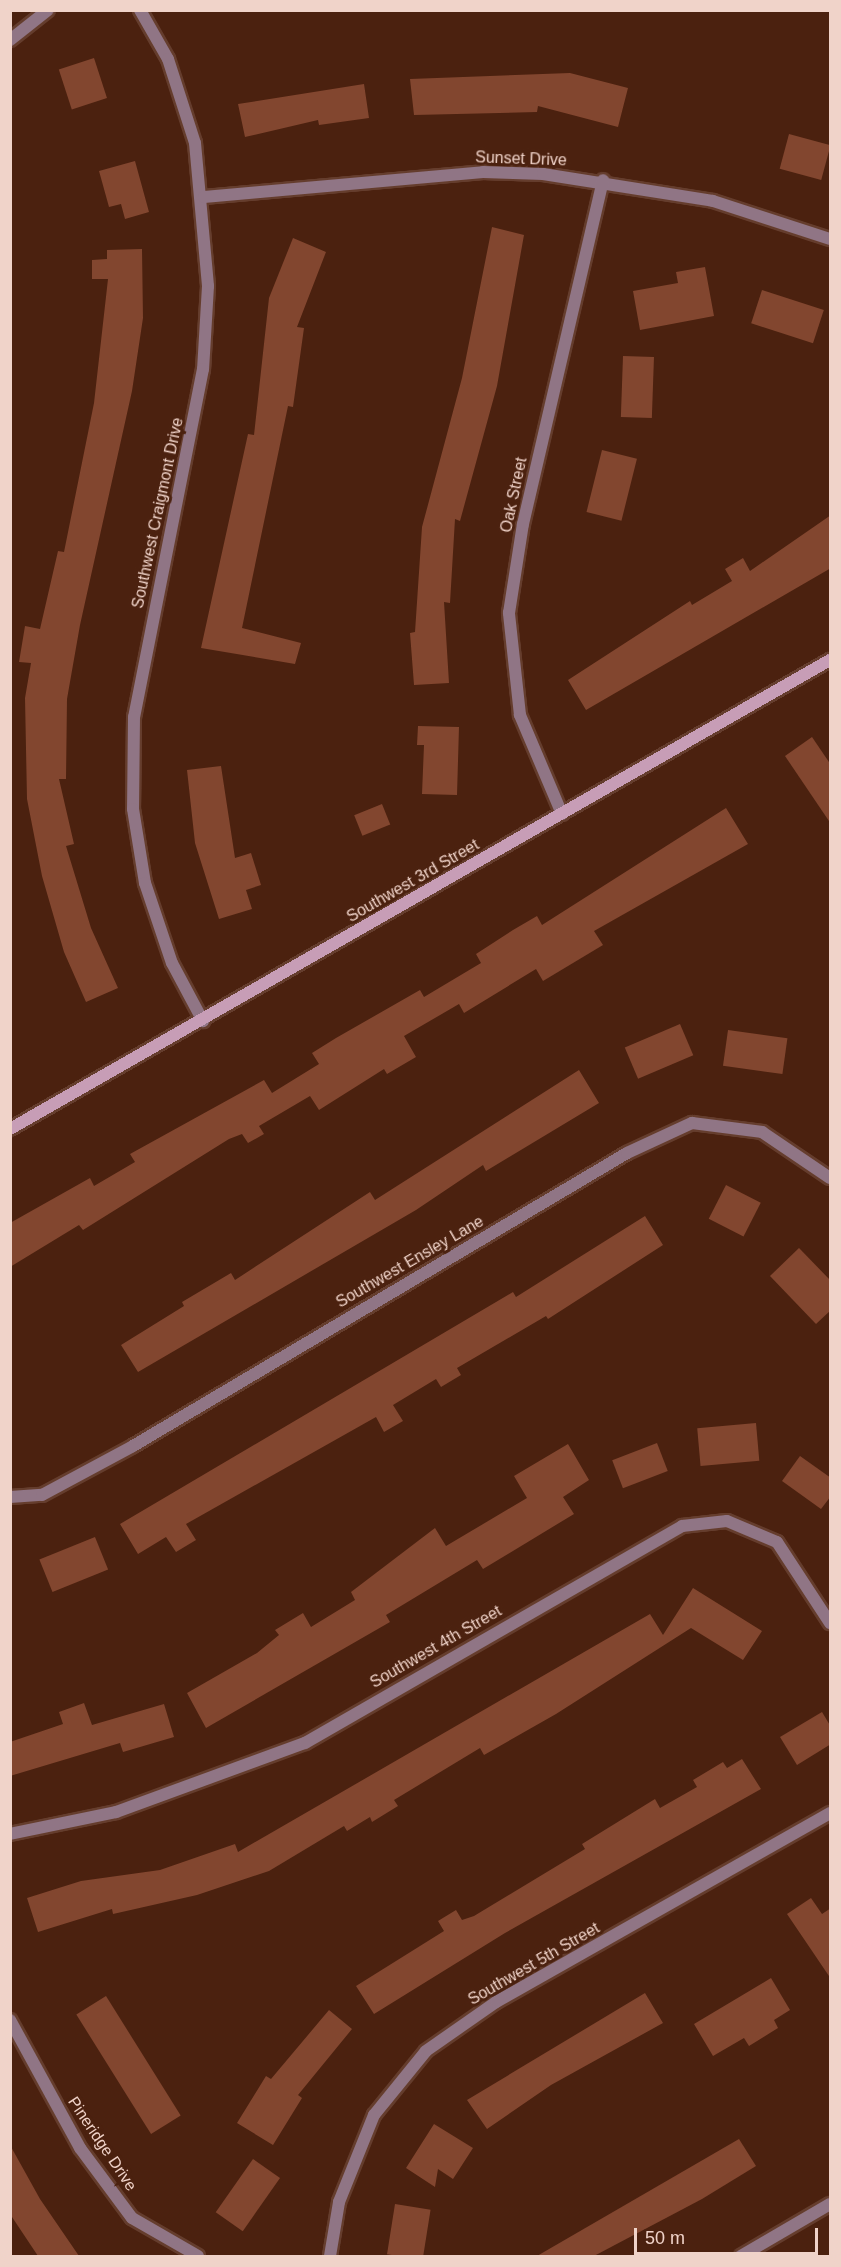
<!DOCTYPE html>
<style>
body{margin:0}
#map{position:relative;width:841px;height:2267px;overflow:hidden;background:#4b210f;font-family:Helvetica,sans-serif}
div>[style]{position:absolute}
.building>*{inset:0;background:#82462f;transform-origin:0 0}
.roads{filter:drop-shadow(2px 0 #653d2d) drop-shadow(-2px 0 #653d2d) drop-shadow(0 2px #653d2d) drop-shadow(0 -2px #653d2d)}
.minor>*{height:12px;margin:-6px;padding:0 6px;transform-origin:6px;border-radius:6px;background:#907585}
.secondary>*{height:12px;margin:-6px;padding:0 6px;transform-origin:6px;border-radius:6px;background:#c79db6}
span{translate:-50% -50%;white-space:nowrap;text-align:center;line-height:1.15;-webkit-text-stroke:6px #4b210f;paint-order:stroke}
.street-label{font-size:16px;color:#f0d3c9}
.frame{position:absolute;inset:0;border:12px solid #f0d3c9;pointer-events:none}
.scale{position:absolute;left:634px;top:2228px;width:184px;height:27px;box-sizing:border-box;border:3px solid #f0d3c9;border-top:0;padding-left:8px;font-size:18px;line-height:21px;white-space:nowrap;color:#f0d3c9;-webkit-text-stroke:4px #4b210f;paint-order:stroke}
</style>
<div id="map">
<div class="building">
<i style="left:94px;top:58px;width:42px;height:37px;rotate:72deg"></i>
<i style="clip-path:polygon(570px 73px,628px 88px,618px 127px,538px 106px,537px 112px,414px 115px,410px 79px)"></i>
<i style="clip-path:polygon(364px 84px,369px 118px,319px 125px,318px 120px,245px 137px,238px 104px)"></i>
<i style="left:789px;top:134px;width:43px;height:36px;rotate:15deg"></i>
<i style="clip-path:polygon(135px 161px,149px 212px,125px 219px,121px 204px,109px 207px,99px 171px)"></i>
<i style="clip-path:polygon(492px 227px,524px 235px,497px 386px,460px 521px,455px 519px,450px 603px,444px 602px,449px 683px,414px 685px,410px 633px,415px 632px,422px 527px,462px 378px)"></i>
<i style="clip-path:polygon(293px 238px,326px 252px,297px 327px,304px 328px,293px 407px,288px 406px,242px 628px,301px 643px,295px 664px,201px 648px,248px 434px,254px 435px,269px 298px)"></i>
<i style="clip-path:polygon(142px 249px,143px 318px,132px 391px,80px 625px,67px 699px,66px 779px,59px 779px,74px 844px,66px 846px,91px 928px,118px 988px,86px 1002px,64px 952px,42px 876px,27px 799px,25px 698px,31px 663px,19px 662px,25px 626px,40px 629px,58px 551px,64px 552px,94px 403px,108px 279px,92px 279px,92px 260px,107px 259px,107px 250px)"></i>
<i style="clip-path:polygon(705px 267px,714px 316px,640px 330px,633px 291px,678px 283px,676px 272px)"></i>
<i style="left:762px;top:290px;width:65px;height:35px;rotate:18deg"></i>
<i style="left:623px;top:356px;width:31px;height:61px;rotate:2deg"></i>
<i style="left:602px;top:450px;width:36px;height:64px;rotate:14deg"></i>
<i style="clip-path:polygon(831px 515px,831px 568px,586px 710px,568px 680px,690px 601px,692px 605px,732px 581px,725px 569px,743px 558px,750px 571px)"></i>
<i style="clip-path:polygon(418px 726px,459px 727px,457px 795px,422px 794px,424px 745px,417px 745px)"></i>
<i style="clip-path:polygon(812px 737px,831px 765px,831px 824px,785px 756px)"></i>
<i style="clip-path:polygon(221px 766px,235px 858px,251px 853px,261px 885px,246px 890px,252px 909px,219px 919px,195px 843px,187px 770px)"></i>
<i style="left:382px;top:804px;width:22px;height:30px;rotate:68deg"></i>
<i style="clip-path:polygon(726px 808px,748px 844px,594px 931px,603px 945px,543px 981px,536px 969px,464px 1013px,459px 1004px,404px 1036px,416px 1057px,387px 1074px,384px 1069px,319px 1110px,310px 1096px,259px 1126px,264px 1134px,248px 1143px,242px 1134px,229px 1139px,83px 1230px,79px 1225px,10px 1267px,10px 1223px,90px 1178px,94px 1186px,135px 1162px,130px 1154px,264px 1080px,272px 1093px,319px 1064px,312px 1053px,336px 1038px,420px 990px,424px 997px,481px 963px,476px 954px,513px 930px,537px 916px,542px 925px)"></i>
<i style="left:680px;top:1024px;width:34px;height:60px;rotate:67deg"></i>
<i style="left:728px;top:1030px;width:60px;height:36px;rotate:8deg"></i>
<i style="clip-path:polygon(579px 1070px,599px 1103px,486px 1171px,483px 1165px,416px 1210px,138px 1372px,121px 1345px,184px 1306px,182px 1302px,231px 1273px,235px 1280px,370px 1192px,375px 1200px)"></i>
<i style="left:726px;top:1185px;width:39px;height:38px;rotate:27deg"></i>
<i style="clip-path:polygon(645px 1216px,663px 1245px,548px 1319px,546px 1316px,457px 1368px,461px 1375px,441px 1387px,436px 1379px,393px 1405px,403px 1421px,384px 1432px,376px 1417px,186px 1524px,196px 1540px,176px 1552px,166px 1537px,138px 1554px,120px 1524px,513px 1292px,516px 1297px)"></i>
<i style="clip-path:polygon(799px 1248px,831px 1281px,831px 1310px,816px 1324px,770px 1276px)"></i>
<i style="left:756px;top:1423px;width:38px;height:59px;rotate:85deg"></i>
<i style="left:657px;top:1443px;width:30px;height:48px;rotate:69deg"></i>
<i style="clip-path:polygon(568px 1444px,589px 1480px,563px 1497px,574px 1514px,483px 1569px,477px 1560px,386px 1615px,390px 1622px,206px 1728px,187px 1693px,257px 1653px,279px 1635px,275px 1630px,303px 1613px,311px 1627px,355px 1600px,351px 1592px,435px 1528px,446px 1546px,527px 1498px,514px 1476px)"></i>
<i style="clip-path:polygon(800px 1456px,831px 1478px,831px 1496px,821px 1509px,782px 1481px)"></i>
<i style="left:95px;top:1537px;width:35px;height:60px;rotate:68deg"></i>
<i style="clip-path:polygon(693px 1588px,762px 1631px,743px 1660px,691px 1628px,556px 1714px,484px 1755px,480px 1748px,394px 1800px,398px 1806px,372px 1822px,370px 1817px,347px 1831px,344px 1826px,269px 1871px,197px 1895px,113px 1914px,112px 1909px,38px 1932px,27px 1898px,81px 1881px,160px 1870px,235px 1844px,238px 1852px,650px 1614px,663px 1635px)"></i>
<i style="clip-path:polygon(84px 1703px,92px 1725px,164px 1704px,174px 1737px,123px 1752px,120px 1743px,10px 1776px,10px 1742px,63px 1724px,59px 1712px)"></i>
<i style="clip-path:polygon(822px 1712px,831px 1727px,831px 1744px,797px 1765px,780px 1737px)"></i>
<i style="clip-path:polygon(742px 1759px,761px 1789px,505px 1933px,374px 2014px,356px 1986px,444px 1931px,438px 1921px,456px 1910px,462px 1920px,474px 1916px,585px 1849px,582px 1844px,655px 1799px,660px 1808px,697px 1787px,693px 1780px,723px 1762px,727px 1768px)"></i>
<i style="clip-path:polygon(811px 1898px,822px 1914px,831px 1908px,831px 1979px,787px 1914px)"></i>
<i style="clip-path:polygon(771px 1978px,790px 2010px,774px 2020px,778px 2028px,749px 2046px,744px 2038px,713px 2056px,694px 2024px)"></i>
<i style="clip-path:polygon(645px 1993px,663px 2023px,551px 2085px,487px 2129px,467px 2100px)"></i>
<i style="left:106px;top:1996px;width:141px;height:35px;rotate:58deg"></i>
<i style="clip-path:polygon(329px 2010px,352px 2029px,298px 2095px,302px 2098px,273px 2145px,237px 2123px,266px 2076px,271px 2079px)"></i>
<i style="clip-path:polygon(434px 2124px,473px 2148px,453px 2179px,438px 2169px,435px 2187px,406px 2168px)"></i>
<i style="clip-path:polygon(739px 2139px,756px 2166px,702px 2199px,594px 2256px,537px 2256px)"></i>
<i style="clip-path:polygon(10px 2145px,40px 2199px,79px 2256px,38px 2256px,10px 2214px)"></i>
<i style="left:253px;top:2159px;width:33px;height:65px;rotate:35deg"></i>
<i style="left:395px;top:2204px;width:36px;height:51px;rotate:9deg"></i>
</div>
<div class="roads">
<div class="minor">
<i style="left:140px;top:10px;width:56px;rotate:60.3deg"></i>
<i style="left:168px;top:59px;width:88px;rotate:72.2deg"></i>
<i style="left:195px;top:143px;width:144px;rotate:84.8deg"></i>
<i style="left:208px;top:286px;width:83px;rotate:93.4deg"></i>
<i style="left:203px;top:369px;width:355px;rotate:101.2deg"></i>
<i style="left:134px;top:717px;width:92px;rotate:90.6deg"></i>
<i style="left:133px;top:809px;width:75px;rotate:80.8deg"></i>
<i style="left:145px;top:883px;width:84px;rotate:71.4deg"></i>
<i style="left:172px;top:963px;width:66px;rotate:61.9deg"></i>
<i style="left:10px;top:40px;width:48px;rotate:-38.3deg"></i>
<i style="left:204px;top:197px;width:280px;rotate:-5.1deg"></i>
<i style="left:483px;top:172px;width:60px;rotate:1.9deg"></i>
<i style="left:543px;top:174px;width:172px;rotate:9deg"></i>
<i style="left:713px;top:201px;width:123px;rotate:18deg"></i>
<i style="left:562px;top:814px;width:108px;rotate:-113deg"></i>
<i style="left:520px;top:715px;width:103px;rotate:-96.2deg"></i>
<i style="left:509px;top:613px;width:90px;rotate:-81.1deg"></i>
<i style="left:523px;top:524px;width:353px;rotate:-76.9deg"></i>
<i style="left:10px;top:1497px;width:32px;rotate:-4deg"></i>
<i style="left:42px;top:1495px;width:103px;rotate:-28.3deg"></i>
<i style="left:133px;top:1446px;width:574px;rotate:-30.67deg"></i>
<i style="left:627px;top:1153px;width:72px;rotate:-24.8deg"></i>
<i style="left:692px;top:1123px;width:71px;rotate:7.3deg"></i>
<i style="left:762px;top:1132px;width:82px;rotate:34.1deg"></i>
<i style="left:10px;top:1834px;width:108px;rotate:-11.7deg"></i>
<i style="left:116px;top:1812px;width:201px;rotate:-20.1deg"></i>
<i style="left:305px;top:1743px;width:435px;rotate:-29.9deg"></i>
<i style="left:682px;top:1526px;width:45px;rotate:-6.3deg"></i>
<i style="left:727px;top:1521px;width:54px;rotate:22.8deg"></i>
<i style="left:777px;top:1542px;width:97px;rotate:56.8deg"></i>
<i style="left:10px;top:2020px;width:146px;rotate:61.3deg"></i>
<i style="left:80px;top:2148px;width:87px;rotate:53.4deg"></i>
<i style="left:132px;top:2218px;width:76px;rotate:29.9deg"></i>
<i style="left:330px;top:2256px;width:55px;rotate:-80.5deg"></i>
<i style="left:339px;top:2202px;width:94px;rotate:-68.1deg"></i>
<i style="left:374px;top:2115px;width:82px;rotate:-50.9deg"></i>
<i style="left:426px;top:2051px;width:85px;rotate:-35deg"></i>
<i style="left:496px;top:2002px;width:384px;rotate:-29.5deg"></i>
<i style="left:741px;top:2256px;width:103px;rotate:-30.3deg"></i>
</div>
<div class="secondary">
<i style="left:10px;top:1129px;width:945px;rotate:-29.77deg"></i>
</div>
</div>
<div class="street-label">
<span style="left:521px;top:159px;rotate:2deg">Sunset Drive</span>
<span style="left:514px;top:495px;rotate:-78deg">Oak Street</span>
<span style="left:158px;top:513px;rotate:-78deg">Southwest Craigmont Drive</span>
<span style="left:413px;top:881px;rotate:-30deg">Southwest 3rd Street</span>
<span style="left:410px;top:1262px;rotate:-30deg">Southwest Ensley Lane</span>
<span style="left:436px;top:1647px;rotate:-30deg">Southwest 4th Street</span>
<span style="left:534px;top:1964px;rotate:-30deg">Southwest 5th Street</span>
<span style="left:102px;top:2144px;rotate:56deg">Pineridge Drive</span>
</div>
<div class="frame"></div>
<div class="scale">50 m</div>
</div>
